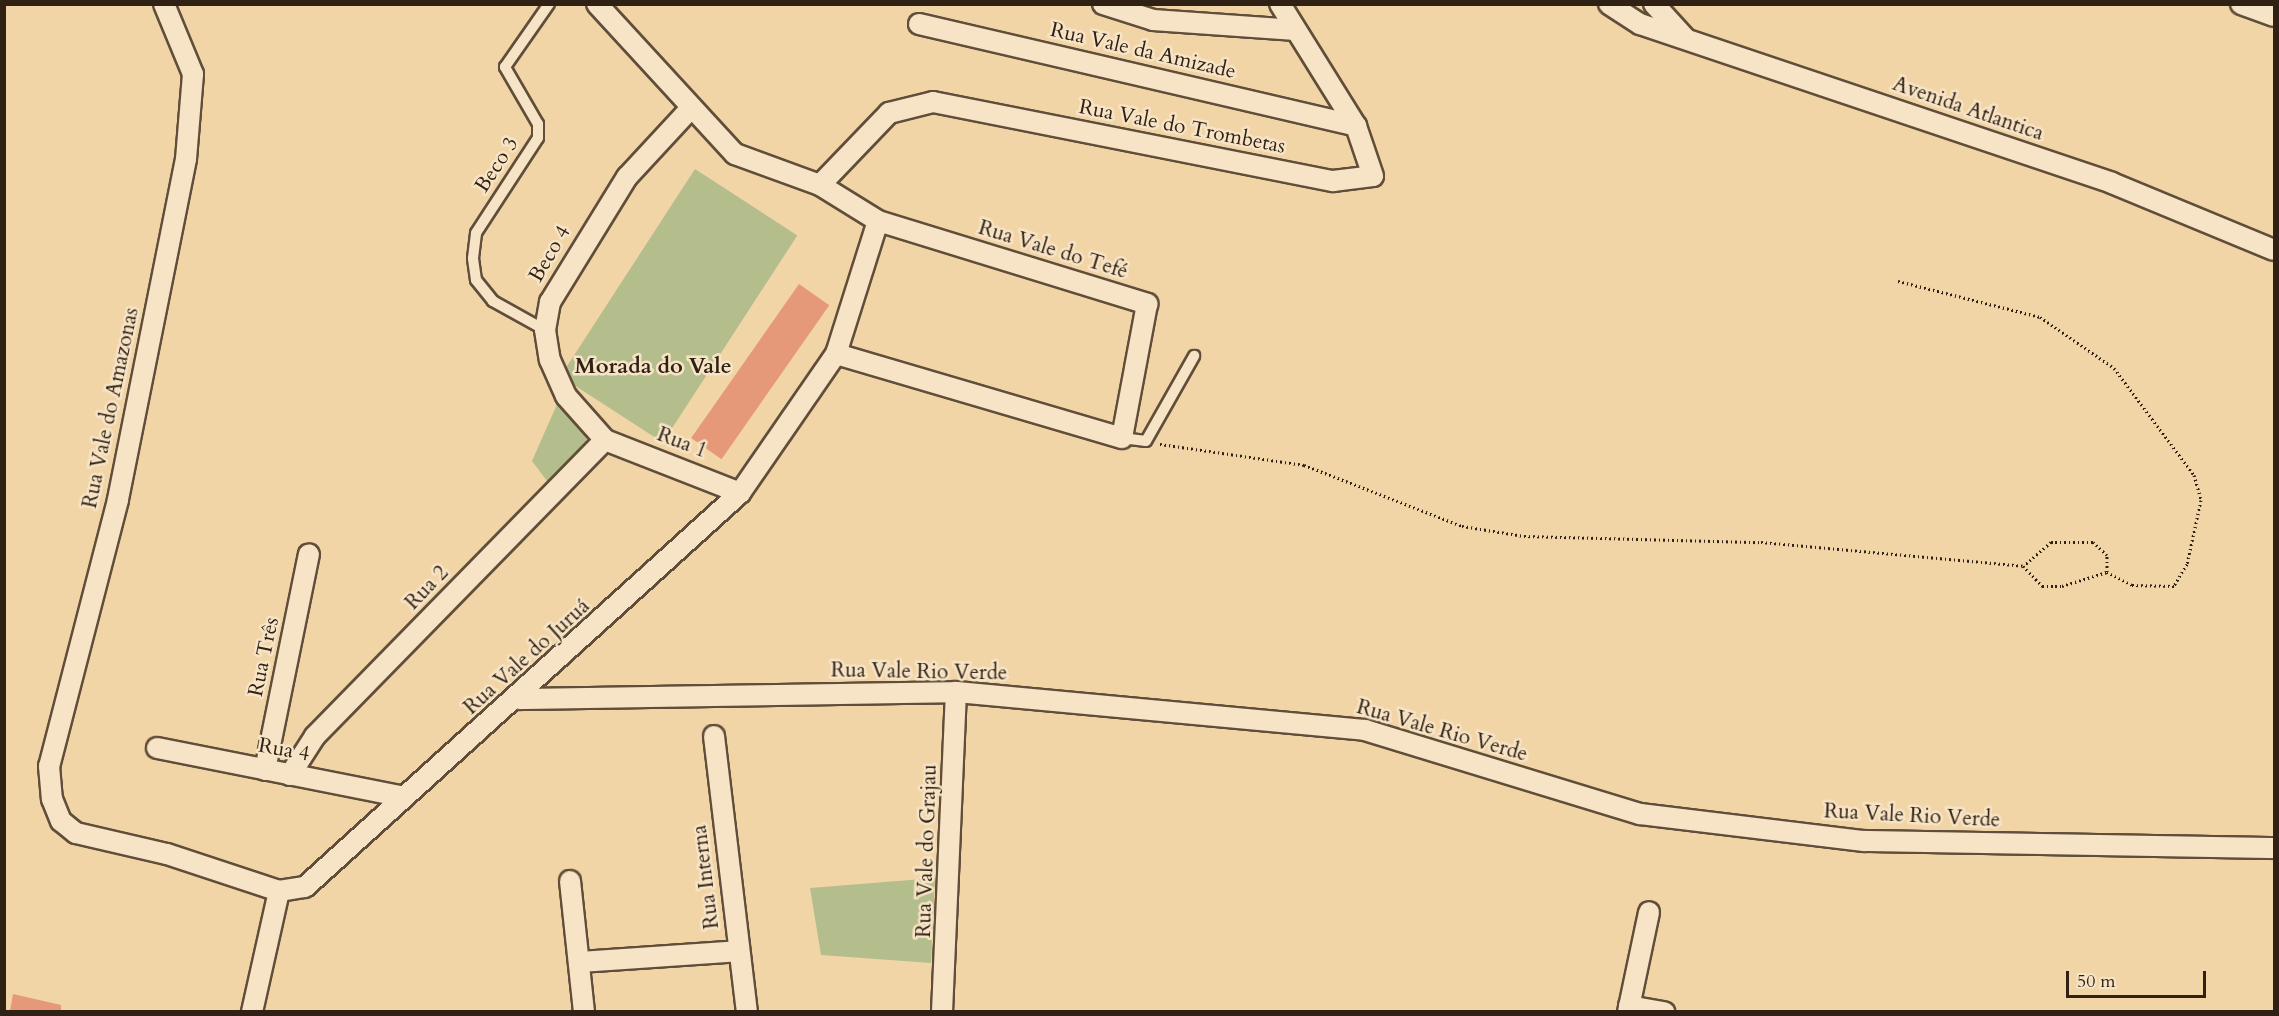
<!DOCTYPE html>
<meta charset="utf-8">
<style>
body{margin:0}
#map{position:relative;width:2279px;height:1016px;overflow:hidden;background:#f2d5a7;font-family:Cardo,serif}
div>[style]{position:absolute}
.green>*{inset:0;background:#b4be8c;transform-origin:0 0}
.building>*{inset:0;background:#e59978;transform-origin:0 0}
.path>*{height:3px;margin-top:-1.5px;transform-origin:0;background:repeating-linear-gradient(90deg,#302115 0 1.5px,transparent 0 4.5px)}
.roads{filter:drop-shadow(2px 0 #604e3a) drop-shadow(-2px 0 #604e3a) drop-shadow(0 2px #604e3a) drop-shadow(0 -2px #604e3a)}
.lane>*{height:10px;margin:-5px;padding:0 5px;transform-origin:5px;border-radius:5px;background:#f7e4c6}
.street>*{height:20px;margin:-10px;padding:0 10px;transform-origin:10px;border-radius:10px;background:#f7e4c6}
span{translate:-50% -50%;white-space:nowrap;text-align:center;line-height:1.15;-webkit-text-stroke:5px #f7e4c6;paint-order:stroke}
.street-label{font-size:21px;color:#302115}
.neighbourhood-label{font-size:22px;color:#302115;font-weight:700}
.frame{position:absolute;inset:0;border:6px solid #302115;pointer-events:none}
.scale{position:absolute;left:2066px;top:971px;width:140px;height:27px;box-sizing:border-box;border:3px solid #302115;border-top:0;padding-left:8px;font-size:18px;line-height:21px;white-space:nowrap;color:#302115;-webkit-text-stroke:4px #f7e4c6;paint-order:stroke}
</style>
<div id="map">
<div class="green">
<i style="left:695px;top:169px;width:122px;height:247px;rotate:33deg"></i>
<i style="clip-path:polygon(558px 402px,587px 432px,586px 452px,553px 489px,532px 461px)"></i>
<i style="clip-path:polygon(935px 878px,931px 963px,821px 955px,810px 888px)"></i>
</div>
<div class="building">
<i style="left:799px;top:284px;width:37px;height:188px;rotate:35deg"></i>
<i style="clip-path:polygon(13px 994px,61px 1005px,61px 1011px,10px 1011px)"></i>
</div>
<div class="path">
<i style="left:1898px;top:281px;width:146px;rotate:14.2deg"></i>
<i style="left:2040px;top:317px;width:90px;rotate:34.6deg"></i>
<i style="left:2114px;top:368px;width:134px;rotate:53.2deg"></i>
<i style="left:2194px;top:475px;width:26px;rotate:74deg"></i>
<i style="left:2201px;top:500px;width:66px;rotate:102.3deg"></i>
<i style="left:2187px;top:564px;width:26px;rotate:121deg"></i>
<i style="left:2174px;top:586px;width:42px;rotate:-178.6deg"></i>
<i style="left:2132px;top:585px;width:28px;rotate:-153deg"></i>
<i style="left:1160px;top:444px;width:146px;rotate:8.3deg"></i>
<i style="left:1304px;top:465px;width:169px;rotate:21.1deg"></i>
<i style="left:1462px;top:526px;width:63px;rotate:9.2deg"></i>
<i style="left:1524px;top:536px;width:237px;rotate:1.5deg"></i>
<i style="left:1761px;top:542px;width:263px;rotate:5.2deg"></i>
<i style="left:2023px;top:566px;width:28px;rotate:46deg"></i>
<i style="left:2042px;top:586px;width:20px"></i>
<i style="left:2062px;top:586px;width:47px;rotate:-17.3deg"></i>
<i style="left:2107px;top:572px;width:17px;rotate:-90deg"></i>
<i style="left:2107px;top:555px;width:19px;rotate:-137deg"></i>
<i style="left:2093px;top:542px;width:42px;rotate:180deg"></i>
<i style="left:2051px;top:542px;width:37px;rotate:139deg"></i>
</div>
<div class="roads">
<div class="lane">
<i style="left:545px;top:330px;width:60px;rotate:-150.9deg"></i>
<i style="left:493px;top:301px;width:27px;rotate:-129deg"></i>
<i style="left:476px;top:280px;width:22px;rotate:-98deg"></i>
<i style="left:473px;top:258px;width:25px;rotate:-83deg"></i>
<i style="left:476px;top:233px;width:113px;rotate:-56.9deg"></i>
<i style="left:538px;top:138px;width:14px;rotate:-90deg"></i>
<i style="left:538px;top:124px;width:66px;rotate:-120.1deg"></i>
<i style="left:505px;top:67px;width:77px;rotate:-55.1deg"></i>
<i style="left:1122px;top:438px;width:24px;rotate:7deg"></i>
<i style="left:1146px;top:441px;width:98px;rotate:-60.5deg"></i>
</div>
<div class="street">
<i style="left:164px;top:4px;width:76px;rotate:67.5deg"></i>
<i style="left:193px;top:74px;width:85px;rotate:94.7deg"></i>
<i style="left:186px;top:159px;width:348px;rotate:101.3deg"></i>
<i style="left:118px;top:500px;width:275px;rotate:104.5deg"></i>
<i style="left:49px;top:766px;width:33px;rotate:85deg"></i>
<i style="left:52px;top:799px;width:24px;rotate:68deg"></i>
<i style="left:61px;top:821px;width:19px;rotate:39deg"></i>
<i style="left:76px;top:833px;width:93px;rotate:13deg"></i>
<i style="left:167px;top:854px;width:118px;rotate:18.3deg"></i>
<i style="left:279px;top:891px;width:26px;rotate:-9deg"></i>
<i style="left:305px;top:887px;width:587px;rotate:-42.17deg"></i>
<i style="left:740px;top:493px;width:169px;rotate:-55.4deg"></i>
<i style="left:836px;top:354px;width:139px;rotate:-72.5deg"></i>
<i style="left:597px;top:4px;width:204px;rotate:47.4deg"></i>
<i style="left:735px;top:154px;width:90px;rotate:20deg"></i>
<i style="left:820px;top:185px;width:68px;rotate:31.8deg"></i>
<i style="left:878px;top:221px;width:282px;rotate:17.1deg"></i>
<i style="left:1147px;top:304px;width:136px;rotate:100.6deg"></i>
<i style="left:1122px;top:438px;width:298px;rotate:-163.6deg"></i>
<i style="left:1103px;top:4px;width:52px;rotate:17.7deg"></i>
<i style="left:1153px;top:20px;width:143px;rotate:4deg"></i>
<i style="left:1609px;top:4px;width:37px;rotate:33deg"></i>
<i style="left:1640px;top:24px;width:498px;rotate:18.6deg"></i>
<i style="left:2112px;top:183px;width:175px;rotate:22.5deg"></i>
<i style="left:1654px;top:4px;width:46px;rotate:47.6deg"></i>
<i style="left:2241px;top:4px;width:35px;rotate:20deg"></i>
<i style="left:919px;top:24px;width:449px;rotate:13.1deg"></i>
<i style="left:691px;top:108px;width:94px;rotate:132.8deg"></i>
<i style="left:627px;top:177px;width:147px;rotate:121.6deg"></i>
<i style="left:550px;top:302px;width:28px;rotate:100deg"></i>
<i style="left:545px;top:330px;width:30px;rotate:81deg"></i>
<i style="left:550px;top:360px;width:39px;rotate:66deg"></i>
<i style="left:566px;top:396px;width:59px;rotate:48.4deg"></i>
<i style="left:605px;top:440px;width:145px;rotate:21.4deg"></i>
<i style="left:820px;top:185px;width:100px;rotate:-46.2deg"></i>
<i style="left:889px;top:113px;width:45px;rotate:-14deg"></i>
<i style="left:933px;top:102px;width:408px;rotate:11.2deg"></i>
<i style="left:1333px;top:181px;width:40px;rotate:-7.1deg"></i>
<i style="left:1373px;top:176px;width:53px;rotate:-108.8deg"></i>
<i style="left:1356px;top:126px;width:144px;rotate:-121.9deg"></i>
<i style="left:519px;top:699px;width:437px;rotate:-0.9deg"></i>
<i style="left:956px;top:692px;width:411px;rotate:5.3deg"></i>
<i style="left:1365px;top:730px;width:288px;rotate:17deg"></i>
<i style="left:1640px;top:814px;width:226px;rotate:6.9deg"></i>
<i style="left:1864px;top:841px;width:410px;rotate:1deg"></i>
<i style="left:714px;top:736px;width:278px;rotate:83.2deg"></i>
<i style="left:157px;top:748px;width:252px;rotate:11.2deg"></i>
<i style="left:265px;top:770px;width:220px;rotate:-78.5deg"></i>
<i style="left:290px;top:775px;width:46px;rotate:-57.3deg"></i>
<i style="left:315px;top:736px;width:414px;rotate:-45.6deg"></i>
<i style="left:570px;top:881px;width:132px;rotate:83.9deg"></i>
<i style="left:579px;top:962px;width:160px;rotate:-3.9deg"></i>
<i style="left:1629px;top:1006px;width:36px;rotate:10deg"></i>
<i style="left:252px;top:1012px;width:124px;rotate:-77.4deg"></i>
<i style="left:942px;top:1012px;width:320px;rotate:-87.5deg"></i>
<i style="left:1628px;top:1012px;width:102px;rotate:-78.1deg"></i>
</div>
</div>
<div class="street-label">
<span style="left:1143px;top:51px;rotate:13deg">Rua Vale da Amizade</span>
<span style="left:1968px;top:109px;rotate:19deg">Avenida Atlantica</span>
<span style="left:1182px;top:127px;rotate:11deg">Rua Vale do Trombetas</span>
<span style="left:497px;top:165px;rotate:-57deg">Beco 3</span>
<span style="left:1053px;top:250px;rotate:17deg">Rua Vale do Tefé</span>
<span style="left:550px;top:254px;rotate:-60deg">Beco 4</span>
<span style="left:111px;top:408px;rotate:-78deg">Rua Vale do Amazonas</span>
<span style="left:682px;top:443px;rotate:21deg">Rua 1</span>
<span style="left:427px;top:588px;rotate:-46deg">Rua 2</span>
<span style="left:264px;top:657px;rotate:-78deg">Rua Três</span>
<span style="left:527px;top:657px;rotate:-42deg">Rua Vale do Juruá</span>
<span style="left:919px;top:672px;rotate:1deg">Rua Vale Rio Verde</span>
<span style="left:1442px;top:731px;rotate:16deg">Rua Vale Rio Verde</span>
<span style="left:284px;top:750px;rotate:10deg">Rua 4</span>
<span style="left:1912px;top:816px;rotate:3deg">Rua Vale Rio Verde</span>
<span style="left:927px;top:851px;rotate:-88deg">Rua Vale do Grajau</span>
<span style="left:706px;top:877px;rotate:-97deg">Rua Interna</span>
</div>
<div class="neighbourhood-label">
<span style="left:653px;top:367px">Morada do Vale</span>
</div>
<div class="frame"></div>
<div class="scale">50 m</div>
</div>
